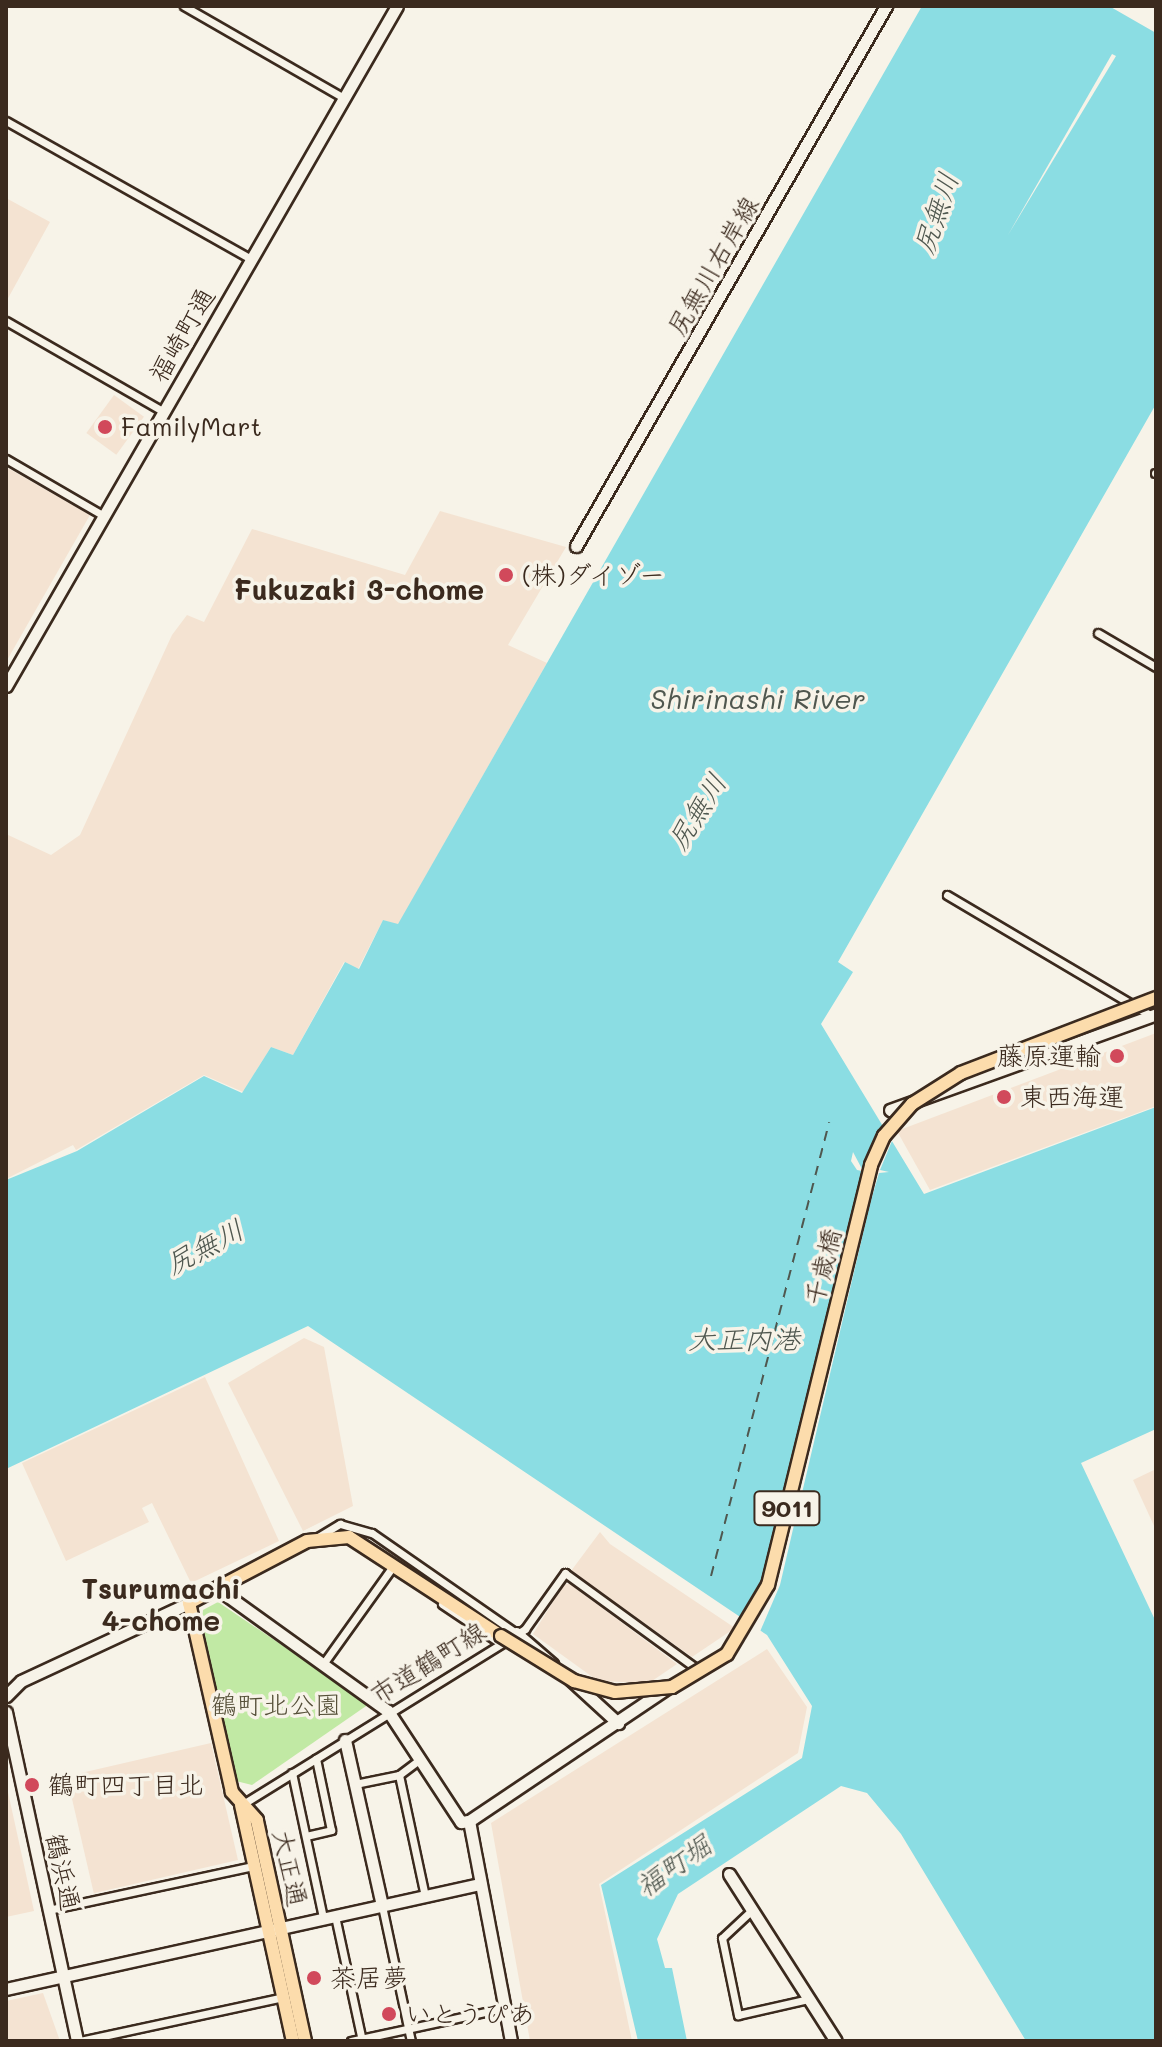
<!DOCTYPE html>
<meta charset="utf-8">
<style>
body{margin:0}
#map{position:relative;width:1162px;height:2047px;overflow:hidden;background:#f7f3e8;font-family:Mali,"Klee One",sans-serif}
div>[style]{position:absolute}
.built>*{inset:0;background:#f4e3d2;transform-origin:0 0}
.green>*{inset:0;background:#c1e9a4}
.water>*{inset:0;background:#8bdde3}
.pier>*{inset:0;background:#f7f3e8}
.ferry>*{height:2px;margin-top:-1px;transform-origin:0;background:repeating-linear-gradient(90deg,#4f574f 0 10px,transparent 0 18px)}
.roads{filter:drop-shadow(2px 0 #3b2a1e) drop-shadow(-2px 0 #3b2a1e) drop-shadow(0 2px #3b2a1e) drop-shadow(0 -2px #3b2a1e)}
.street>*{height:7px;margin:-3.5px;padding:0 3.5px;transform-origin:3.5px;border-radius:3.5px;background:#f7f3e8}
.secondary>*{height:11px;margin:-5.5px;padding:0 5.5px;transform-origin:5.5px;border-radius:5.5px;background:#f7f3e8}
.primary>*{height:12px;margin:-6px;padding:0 6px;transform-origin:6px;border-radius:6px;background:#fcdcac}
.bridges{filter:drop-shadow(2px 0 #3b2a1e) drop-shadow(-2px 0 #3b2a1e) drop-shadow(0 2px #3b2a1e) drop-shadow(0 -2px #3b2a1e)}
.primary-bridge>*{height:12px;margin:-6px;padding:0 6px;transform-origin:6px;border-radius:6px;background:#fcdcac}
.dots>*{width:22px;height:22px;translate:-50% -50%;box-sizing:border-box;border:4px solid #f7f3e8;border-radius:50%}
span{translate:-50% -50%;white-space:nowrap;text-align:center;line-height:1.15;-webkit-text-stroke:7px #f7f3e8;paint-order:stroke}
.shield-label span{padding:2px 6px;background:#f7f3e8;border:2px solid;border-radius:6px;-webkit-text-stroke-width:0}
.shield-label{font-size:24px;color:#3b2a1e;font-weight:700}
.street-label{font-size:26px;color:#3b2a1e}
.poi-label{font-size:26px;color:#3b2a1e}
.left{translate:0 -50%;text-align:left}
.right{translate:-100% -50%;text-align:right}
.park-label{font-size:26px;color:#565039}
.water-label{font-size:28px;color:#4f574f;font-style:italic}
.neighbourhood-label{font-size:28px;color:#3b2a1e;font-weight:700}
.frame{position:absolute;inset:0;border:8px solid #3b2a1e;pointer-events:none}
</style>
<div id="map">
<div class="built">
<i style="clip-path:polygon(6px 198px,50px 222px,6px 302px)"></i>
<i style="left:114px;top:395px;width:37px;height:47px;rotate:36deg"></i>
<i style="clip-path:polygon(6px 467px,90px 515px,6px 662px)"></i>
<i style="clip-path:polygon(440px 511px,566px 547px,508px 645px,547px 663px,398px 925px,383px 920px,358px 969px,344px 962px,293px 1055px,271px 1047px,243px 1092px,204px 1075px,76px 1150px,73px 1145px,6px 1179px,6px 834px,51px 855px,80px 835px,172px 635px,187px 615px,204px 622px,252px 529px,405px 575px)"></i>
<i style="clip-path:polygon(1156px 1033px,1156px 1106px,930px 1190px,897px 1131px)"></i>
<i style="clip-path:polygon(304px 1338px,324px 1347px,353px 1506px,303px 1531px,228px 1383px)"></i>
<i style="clip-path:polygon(205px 1377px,279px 1541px,191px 1583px,152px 1503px,142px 1508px,149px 1522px,66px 1561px,22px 1463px)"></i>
<i style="clip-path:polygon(1156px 1469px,1156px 1527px,1155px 1528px,1133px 1480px)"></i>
<i style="clip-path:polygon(600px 1532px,610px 1544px,735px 1628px,692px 1657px,571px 1571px)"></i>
<i style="clip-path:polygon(564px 1584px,570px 1584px,677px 1664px,649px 1683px,598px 1681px,533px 1634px)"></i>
<i style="clip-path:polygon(767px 1649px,807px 1707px,798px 1753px,599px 1884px,632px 2041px,530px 2041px,491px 1823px)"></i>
<i style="left:211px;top:1743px;width:120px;height:148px;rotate:77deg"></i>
<i style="clip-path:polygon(6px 1783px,34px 1911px,6px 1917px)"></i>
<i style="clip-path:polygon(43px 1993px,60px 2041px,6px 2041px,6px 2001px)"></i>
</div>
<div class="green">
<i style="clip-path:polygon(218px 1602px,369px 1704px,252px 1785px,236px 1781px,202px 1623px,203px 1610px)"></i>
</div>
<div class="water">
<i style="clip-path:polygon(922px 6px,1109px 6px,1156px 33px,1156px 404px,838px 962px,853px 972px,821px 1024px,924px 1194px,1156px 1107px,1156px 1429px,1081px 1463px,1156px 1622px,1156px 2041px,1026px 2041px,901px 1834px,867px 1793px,841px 1786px,678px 1894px,657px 1939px,665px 1968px,672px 1968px,687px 2041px,638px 2041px,601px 1885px,802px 1758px,812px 1706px,767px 1635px,308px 1326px,6px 1469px,6px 1180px,77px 1151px,204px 1076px,242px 1093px,271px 1047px,293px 1055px,345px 962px,359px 969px,383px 920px,398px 924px)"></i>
</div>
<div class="pier">
<i style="clip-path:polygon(1112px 54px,1116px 56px,1008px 235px)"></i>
<i style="clip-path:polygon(887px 1124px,894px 1136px,880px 1170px,889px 1172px,879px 1173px,870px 1204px,802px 1493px,810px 1506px,803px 1527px,808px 1506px,801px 1495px,780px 1585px,759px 1634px,743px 1623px,762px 1582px,784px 1491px,765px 1518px,770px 1497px,785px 1489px,862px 1171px,857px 1170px,851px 1161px,853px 1152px,862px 1169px)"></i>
</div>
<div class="ferry">
<i style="left:711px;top:1576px;width:469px;rotate:-75.4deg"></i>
</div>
<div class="roads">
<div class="street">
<i style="left:184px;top:6px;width:185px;rotate:29.9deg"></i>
<i style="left:6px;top:121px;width:281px;rotate:29.4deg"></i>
<i style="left:6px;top:321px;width:182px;rotate:29.9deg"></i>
<i style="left:6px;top:459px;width:113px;rotate:30.2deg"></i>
<i style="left:1155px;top:473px;width:1px"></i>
<i style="left:1098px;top:633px;width:67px;rotate:30.4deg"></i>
<i style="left:947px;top:895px;width:236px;rotate:30.6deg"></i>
<i style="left:318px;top:1537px;width:26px;rotate:-31deg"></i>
<i style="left:340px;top:1524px;width:33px;rotate:16deg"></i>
<i style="left:372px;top:1533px;width:175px;rotate:34.8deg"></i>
<i style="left:442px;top:1604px;width:66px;rotate:33.9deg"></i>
<i style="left:323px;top:1664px;width:117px;rotate:-54.4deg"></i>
<i style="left:292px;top:1773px;width:148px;rotate:77.9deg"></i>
<i style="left:399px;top:1775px;width:124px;rotate:77.9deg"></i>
<i style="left:355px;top:1784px;width:45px;rotate:-11.6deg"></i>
<i style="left:399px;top:1775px;width:25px;rotate:-37deg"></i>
<i style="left:243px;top:1804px;width:332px;rotate:-31.8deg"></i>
<i style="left:525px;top:1629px;width:69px;rotate:-54.5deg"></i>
<i style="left:565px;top:1573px;width:163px;rotate:36deg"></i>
<i style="left:306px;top:1836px;width:26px;rotate:-13deg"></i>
<i style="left:331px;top:1830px;width:73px;rotate:-101.9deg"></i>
<i style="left:382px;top:1906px;width:138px;rotate:77.9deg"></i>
<i style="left:48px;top:1910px;width:211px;rotate:-12.1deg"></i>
<i style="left:752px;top:1910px;width:41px;rotate:137deg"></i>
<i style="left:722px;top:1938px;width:79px;rotate:78.3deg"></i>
<i style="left:738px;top:2015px;width:73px;rotate:-12.7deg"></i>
<i style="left:335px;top:1916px;width:128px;rotate:77.8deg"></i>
<i style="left:80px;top:2041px;width:209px;rotate:-12.2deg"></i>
<i style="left:351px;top:2041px;width:157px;rotate:-12.2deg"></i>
</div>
<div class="secondary">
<i style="left:576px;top:546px;width:623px;rotate:-60.14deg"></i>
<i style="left:6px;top:686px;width:784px;rotate:-60.1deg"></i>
<i style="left:890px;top:1110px;width:283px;rotate:-19.8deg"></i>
<i style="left:218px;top:1589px;width:209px;rotate:35.7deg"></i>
<i style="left:388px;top:1711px;width:133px;rotate:56.7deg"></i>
<i style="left:461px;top:1822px;width:8px;rotate:-7deg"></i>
<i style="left:516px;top:1633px;width:48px;rotate:40.7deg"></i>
<i style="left:571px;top:1680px;width:64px;rotate:42.5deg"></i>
<i style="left:6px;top:1696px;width:21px;rotate:-45deg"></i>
<i style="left:21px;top:1681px;width:185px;rotate:-24.9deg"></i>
<i style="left:6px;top:1712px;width:337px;rotate:77.8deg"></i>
<i style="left:345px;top:1740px;width:170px;rotate:77.4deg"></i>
<i style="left:729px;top:1874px;width:198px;rotate:57.4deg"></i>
<i style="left:6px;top:1989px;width:486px;rotate:-12.5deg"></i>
<i style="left:511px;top:2041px;width:224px;rotate:-100.8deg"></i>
<i style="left:469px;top:1821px;width:242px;rotate:-33.9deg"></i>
</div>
<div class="primary">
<i style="left:241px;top:1805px;width:242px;rotate:77.6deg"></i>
<i style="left:305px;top:2041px;width:226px;rotate:-102.3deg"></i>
<i style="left:257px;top:1820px;width:38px;rotate:-132deg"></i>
<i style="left:232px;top:1792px;width:194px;rotate:-102.8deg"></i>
<i style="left:189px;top:1603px;width:133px;rotate:-27.7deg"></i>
<i style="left:307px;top:1541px;width:42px;rotate:-5.4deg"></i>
<i style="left:349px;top:1537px;width:181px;rotate:33.1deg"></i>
</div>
</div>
<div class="bridges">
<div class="primary-bridge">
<i style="left:501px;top:1636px;width:86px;rotate:31.7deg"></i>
<i style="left:574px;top:1681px;width:42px;rotate:15deg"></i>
<i style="left:615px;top:1692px;width:57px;rotate:-5deg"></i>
<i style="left:672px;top:1687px;width:64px;rotate:-31deg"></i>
<i style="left:727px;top:1654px;width:80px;rotate:-59.3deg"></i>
<i style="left:768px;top:1585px;width:432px;rotate:-76.2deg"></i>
<i style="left:871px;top:1165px;width:32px;rotate:-66deg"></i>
<i style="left:884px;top:1136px;width:43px;rotate:-48.8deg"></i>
<i style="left:912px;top:1104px;width:58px;rotate:-32.3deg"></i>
<i style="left:961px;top:1073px;width:209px;rotate:-21deg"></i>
</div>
</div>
<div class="dots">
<i style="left:105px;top:427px;background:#d1495b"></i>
<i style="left:506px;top:575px;background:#d1495b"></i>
<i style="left:1117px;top:1056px;background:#d1495b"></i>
<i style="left:1004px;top:1097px;background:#d1495b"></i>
<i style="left:32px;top:1785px;background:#d1495b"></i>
<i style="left:314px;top:1978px;background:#d1495b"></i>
<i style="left:389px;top:2014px;background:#d1495b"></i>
</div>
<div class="shield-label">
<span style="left:787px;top:1508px">9011</span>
</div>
<div class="street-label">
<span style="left:713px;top:266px;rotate:-60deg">尻無川右岸線</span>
<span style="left:182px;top:335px;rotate:-60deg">福崎町通</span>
<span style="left:823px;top:1267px;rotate:-76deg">千歳橋</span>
<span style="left:428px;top:1663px;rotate:-32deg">市道鶴町線</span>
<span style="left:290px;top:1868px;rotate:78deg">大正通</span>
<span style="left:63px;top:1872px;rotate:78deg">鶴浜通</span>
</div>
<div class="poi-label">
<span class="left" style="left:121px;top:427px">FamilyMart</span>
<span class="left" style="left:522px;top:575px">(株)ダイゾー</span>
<span class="right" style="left:1101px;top:1056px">藤原運輸</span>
<span class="left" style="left:1020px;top:1097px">東西海運</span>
<span class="left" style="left:48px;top:1785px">鶴町四丁目北</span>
<span class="left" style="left:330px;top:1978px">茶居夢</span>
<span class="left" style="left:405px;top:2014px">いとうぴあ</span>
</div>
<div class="park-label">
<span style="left:276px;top:1705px">鶴町北公園</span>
</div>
<div class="water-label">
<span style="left:935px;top:213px;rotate:-71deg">尻無川</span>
<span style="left:758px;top:698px">Shirinashi River</span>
<span style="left:696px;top:811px;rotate:-58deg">尻無川</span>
<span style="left:204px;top:1246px;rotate:-28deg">尻無川</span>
<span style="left:744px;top:1338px">大正内港</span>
<span style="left:673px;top:1865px;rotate:-35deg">福町堀</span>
</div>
<div class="neighbourhood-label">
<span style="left:359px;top:589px">Fukuzaki 3-chome</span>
<span style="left:161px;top:1604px">Tsurumachi<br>4-chome</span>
</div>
<div class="frame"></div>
</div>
